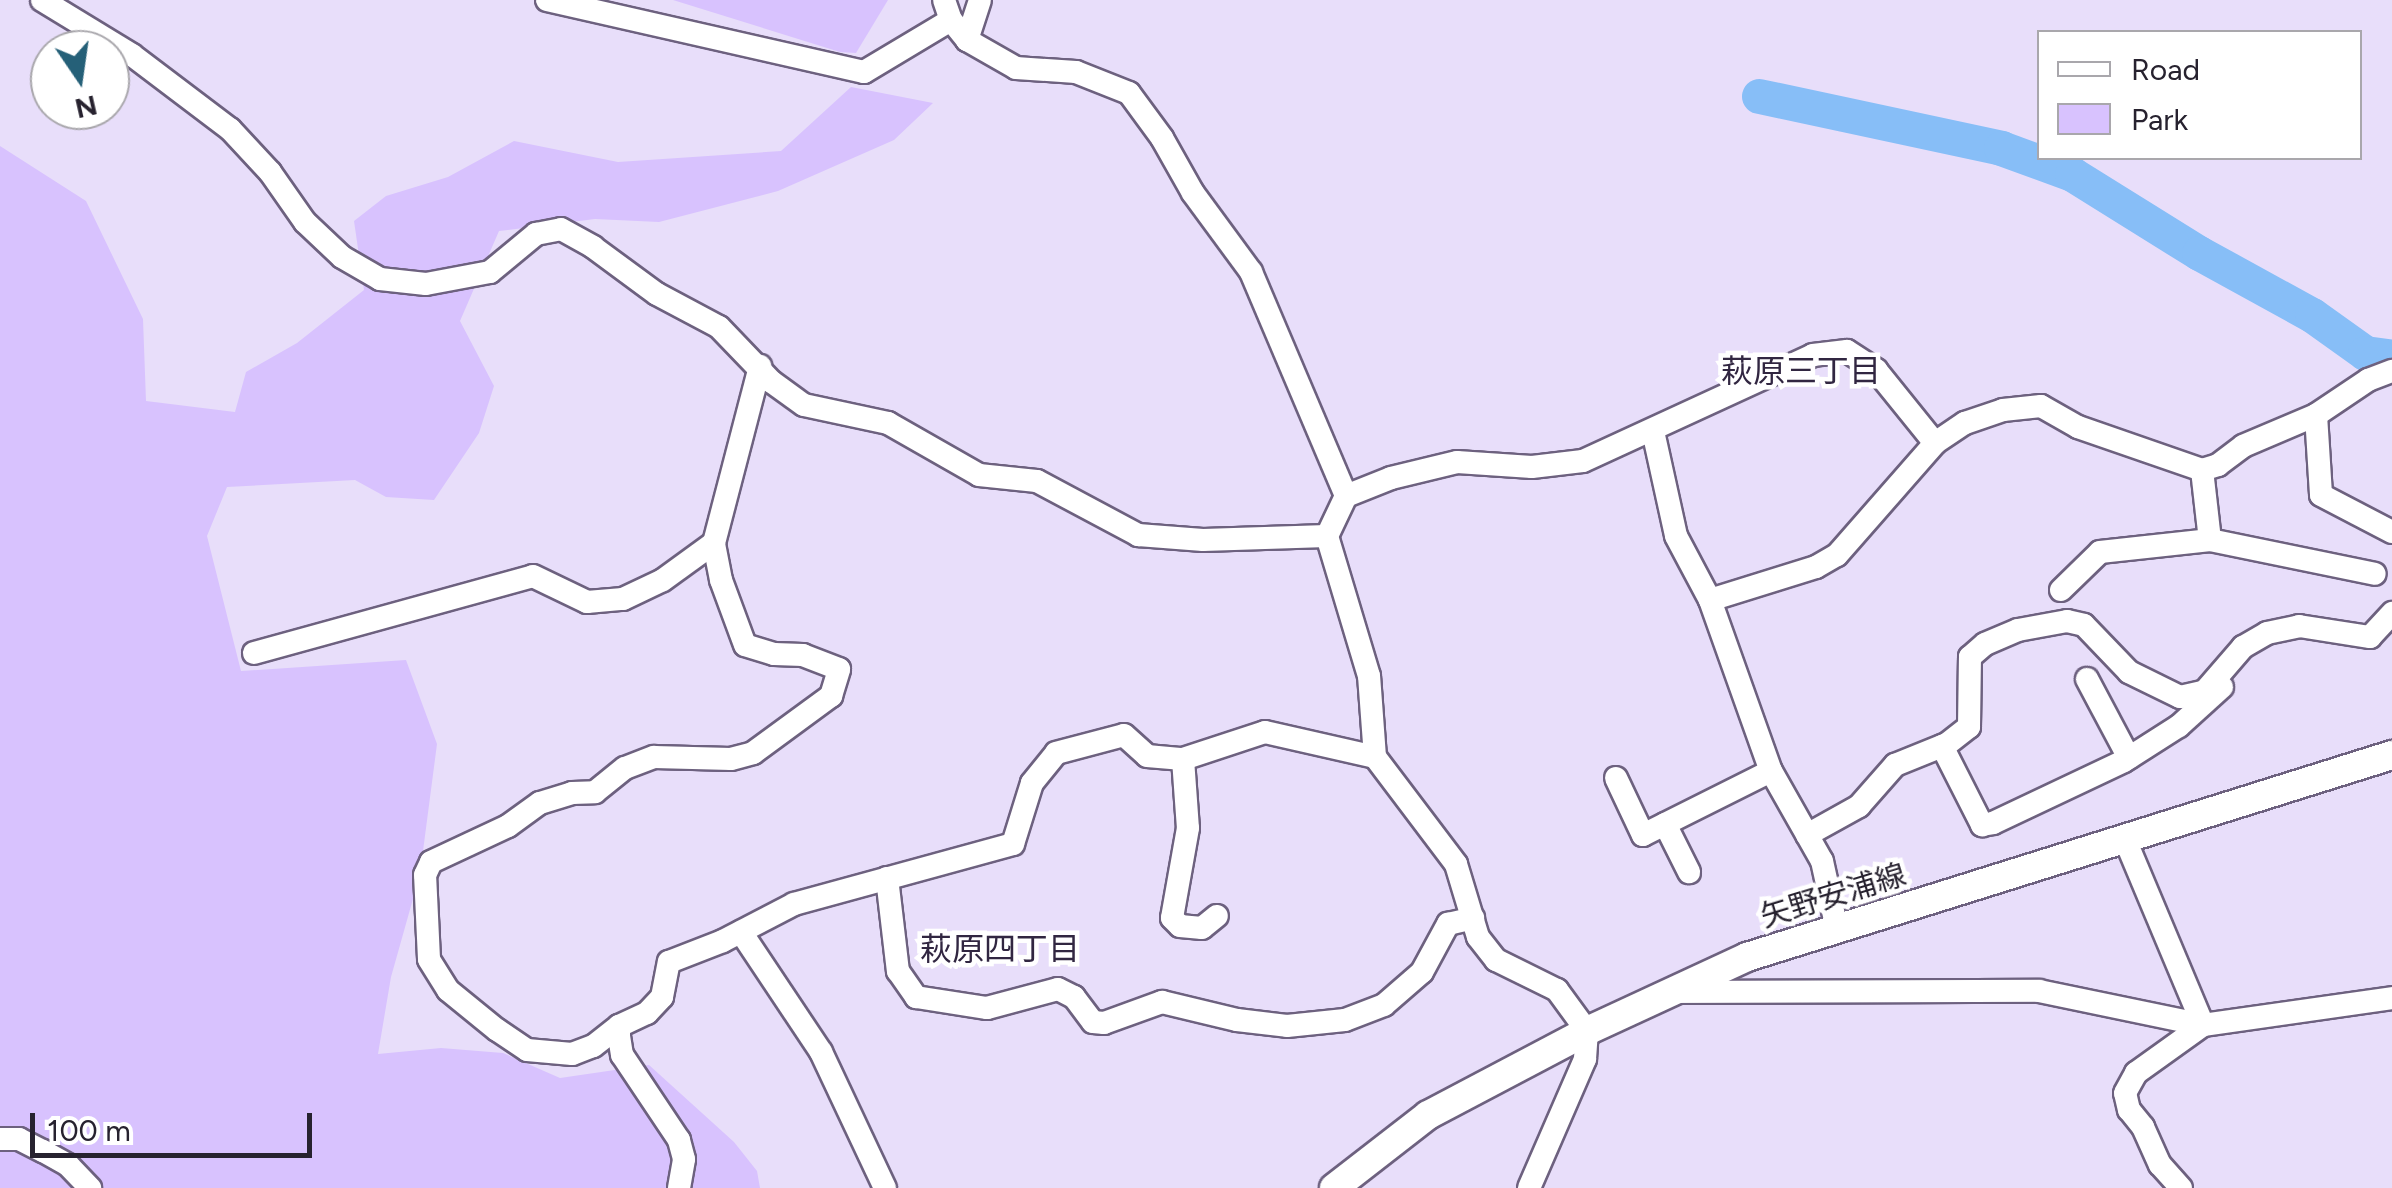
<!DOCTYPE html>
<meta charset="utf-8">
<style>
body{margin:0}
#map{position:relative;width:2392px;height:1188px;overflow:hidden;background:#e8defa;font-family:Figtree,"Noto Sans JP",sans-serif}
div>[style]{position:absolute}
.green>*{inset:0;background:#d8c2fe}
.river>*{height:35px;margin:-17.5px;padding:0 17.5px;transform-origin:17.5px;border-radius:17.5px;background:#87bef7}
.roads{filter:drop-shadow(2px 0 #6d617f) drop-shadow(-2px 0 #6d617f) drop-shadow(0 2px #6d617f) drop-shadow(0 -2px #6d617f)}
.minor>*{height:22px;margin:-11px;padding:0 11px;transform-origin:11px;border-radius:11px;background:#fff}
.major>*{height:28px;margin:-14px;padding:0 14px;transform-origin:14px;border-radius:14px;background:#fff}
span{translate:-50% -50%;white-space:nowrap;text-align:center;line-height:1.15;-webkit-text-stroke:9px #fff;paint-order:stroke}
.street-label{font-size:30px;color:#27222f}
.neighbourhood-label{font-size:32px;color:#312641}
.legend{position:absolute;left:2037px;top:30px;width:325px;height:130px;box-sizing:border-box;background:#fff;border:2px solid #a9a7ac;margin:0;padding:12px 18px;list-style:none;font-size:30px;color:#27222f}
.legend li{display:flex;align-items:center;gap:20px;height:50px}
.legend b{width:50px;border:2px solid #a9a7ac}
.north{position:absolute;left:30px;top:30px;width:100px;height:100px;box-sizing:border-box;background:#fff;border:2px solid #a9a7ac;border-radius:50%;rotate:167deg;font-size:28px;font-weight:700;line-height:40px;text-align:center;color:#27222f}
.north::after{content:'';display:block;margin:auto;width:35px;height:45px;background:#256078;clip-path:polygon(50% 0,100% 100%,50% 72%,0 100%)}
.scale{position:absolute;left:30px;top:1113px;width:282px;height:45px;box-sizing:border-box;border:5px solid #27222f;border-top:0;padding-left:12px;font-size:30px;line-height:35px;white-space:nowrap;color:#27222f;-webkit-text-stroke:8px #fff;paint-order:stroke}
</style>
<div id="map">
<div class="green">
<i style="clip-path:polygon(673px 0,888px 0,856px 53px,840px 52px)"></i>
<i style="clip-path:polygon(851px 87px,933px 103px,894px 140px,778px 191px,659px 222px,595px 219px,499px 231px,460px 321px,494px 386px,479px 433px,434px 500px,386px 497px,355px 480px,227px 487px,207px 536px,241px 671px,406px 660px,437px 744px,420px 874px,391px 977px,378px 1054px,441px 1048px,503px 1053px,560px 1078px,649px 1065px,734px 1142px,757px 1171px,760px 1188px,0 1188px,0 146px,86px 201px,143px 319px,146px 401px,235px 412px,246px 372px,297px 343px,364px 290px,354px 221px,386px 196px,448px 177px,514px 141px,618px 162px,781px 151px)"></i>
</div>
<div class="river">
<i style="left:1759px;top:96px;width:248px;rotate:12.1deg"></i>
<i style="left:2001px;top:148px;width:76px;rotate:20.1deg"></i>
<i style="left:2072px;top:174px;width:150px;rotate:31.9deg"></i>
<i style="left:2199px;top:253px;width:129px;rotate:28.8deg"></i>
<i style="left:2312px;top:315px;width:65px;rotate:35.6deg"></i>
<i style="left:2365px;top:353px;width:27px;rotate:8deg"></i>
</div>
<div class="roads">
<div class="minor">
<i style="left:42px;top:0;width:105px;rotate:31.4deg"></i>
<i style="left:132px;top:55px;width:123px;rotate:37.1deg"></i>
<i style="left:230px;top:129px;width:59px;rotate:47.1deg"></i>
<i style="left:270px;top:172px;width:61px;rotate:55deg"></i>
<i style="left:305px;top:222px;width:51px;rotate:43.4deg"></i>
<i style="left:342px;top:257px;width:44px;rotate:30.1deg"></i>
<i style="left:380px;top:279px;width:46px;rotate:6.2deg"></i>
<i style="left:426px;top:284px;width:65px;rotate:-10.6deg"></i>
<i style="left:490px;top:272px;width:60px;rotate:-39.6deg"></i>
<i style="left:536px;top:234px;width:25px;rotate:-11deg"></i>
<i style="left:561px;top:229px;width:37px;rotate:29deg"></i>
<i style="left:593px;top:247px;width:79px;rotate:36.3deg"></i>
<i style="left:657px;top:294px;width:70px;rotate:28deg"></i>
<i style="left:719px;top:327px;width:76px;rotate:46.1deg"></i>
<i style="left:772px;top:382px;width:39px;rotate:36deg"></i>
<i style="left:804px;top:405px;width:86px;rotate:12.1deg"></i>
<i style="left:888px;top:423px;width:105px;rotate:29.7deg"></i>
<i style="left:979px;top:475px;width:58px;rotate:5.9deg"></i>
<i style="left:1037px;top:481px;width:115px;rotate:28.1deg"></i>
<i style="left:1138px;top:535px;width:65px;rotate:4.4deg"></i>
<i style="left:1203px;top:540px;width:124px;rotate:-1.8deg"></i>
<i style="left:547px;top:0;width:325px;rotate:12.8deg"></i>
<i style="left:864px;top:72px;width:101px;rotate:-30.9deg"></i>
<i style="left:944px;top:0;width:21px;rotate:71deg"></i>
<i style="left:951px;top:20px;width:26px;rotate:51deg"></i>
<i style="left:967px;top:40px;width:56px;rotate:29.7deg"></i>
<i style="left:1016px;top:68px;width:60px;rotate:3.8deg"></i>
<i style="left:1076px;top:72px;width:57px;rotate:21.6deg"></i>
<i style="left:1129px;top:93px;width:56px;rotate:53.7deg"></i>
<i style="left:1162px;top:138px;width:63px;rotate:60.6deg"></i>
<i style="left:1193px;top:193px;width:98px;rotate:53.7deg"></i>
<i style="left:1251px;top:272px;width:243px;rotate:67deg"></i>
<i style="left:967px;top:40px;width:42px;rotate:-72deg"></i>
<i style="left:2316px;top:415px;width:80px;rotate:86.4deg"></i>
<i style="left:2321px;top:495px;width:80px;rotate:27.5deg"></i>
<i style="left:1653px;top:431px;width:107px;rotate:77.6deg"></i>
<i style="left:1676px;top:536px;width:72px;rotate:62deg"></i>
<i style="left:1710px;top:600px;width:182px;rotate:70.4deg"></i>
<i style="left:1771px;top:771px;width:103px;rotate:60.5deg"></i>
<i style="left:1822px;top:861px;width:70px;rotate:77.6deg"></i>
<i style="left:2202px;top:470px;width:70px;rotate:83.5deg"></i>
<i style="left:2061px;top:590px;width:54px;rotate:-44.3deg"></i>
<i style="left:2100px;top:552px;width:111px;rotate:-6.2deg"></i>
<i style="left:2210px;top:540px;width:168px;rotate:11.6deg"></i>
<i style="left:1710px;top:600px;width:111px;rotate:-17.3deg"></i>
<i style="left:1816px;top:567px;width:24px;rotate:-30deg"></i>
<i style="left:1837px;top:555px;width:149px;rotate:-48.8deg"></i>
<i style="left:1935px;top:443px;width:36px;rotate:-34deg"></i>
<i style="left:1965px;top:423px;width:40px;rotate:-18.9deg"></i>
<i style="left:2003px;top:410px;width:38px;rotate:-6deg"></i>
<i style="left:2041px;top:406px;width:43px;rotate:29.6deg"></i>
<i style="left:2078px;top:427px;width:131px;rotate:19.1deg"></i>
<i style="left:2202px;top:470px;width:17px;rotate:-17deg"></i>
<i style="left:2218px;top:465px;width:31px;rotate:-37deg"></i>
<i style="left:2243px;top:446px;width:79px;rotate:-23deg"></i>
<i style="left:2316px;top:415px;width:63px;rotate:-33.9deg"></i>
<i style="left:2368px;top:380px;width:26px;rotate:-21deg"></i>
<i style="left:254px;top:653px;width:289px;rotate:-15.4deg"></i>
<i style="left:533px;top:576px;width:60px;rotate:25.7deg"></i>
<i style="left:587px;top:602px;width:36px;rotate:-5deg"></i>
<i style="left:623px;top:599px;width:44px;rotate:-25.4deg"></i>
<i style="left:663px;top:580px;width:63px;rotate:-36deg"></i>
<i style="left:2087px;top:679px;width:89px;rotate:62deg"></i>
<i style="left:1942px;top:746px;width:89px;rotate:63.1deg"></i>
<i style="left:1982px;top:825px;width:11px;rotate:-10deg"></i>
<i style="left:1993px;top:823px;width:145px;rotate:-25.3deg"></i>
<i style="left:2124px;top:761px;width:65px;rotate:-32.5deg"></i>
<i style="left:2179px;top:726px;width:58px;rotate:-42.2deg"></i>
<i style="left:1183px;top:759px;width:69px;rotate:85.9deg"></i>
<i style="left:1188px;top:828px;width:91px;rotate:100.1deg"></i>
<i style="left:1172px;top:918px;width:11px;rotate:45deg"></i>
<i style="left:1180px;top:926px;width:22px;rotate:5deg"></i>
<i style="left:1202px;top:928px;width:19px;rotate:-39deg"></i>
<i style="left:1616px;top:778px;width:63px;rotate:64.7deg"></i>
<i style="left:1643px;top:835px;width:143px;rotate:-26.6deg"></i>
<i style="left:1665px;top:824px;width:54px;rotate:63.4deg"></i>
<i style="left:1807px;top:835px;width:60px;rotate:-29.1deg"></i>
<i style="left:1859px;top:806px;width:55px;rotate:-48.7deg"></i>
<i style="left:1895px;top:765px;width:56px;rotate:-22deg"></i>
<i style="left:1947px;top:744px;width:28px;rotate:-38deg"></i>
<i style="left:1969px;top:727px;width:70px;rotate:-89.2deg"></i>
<i style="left:1970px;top:657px;width:20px;rotate:-41deg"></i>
<i style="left:1985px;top:644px;width:36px;rotate:-23deg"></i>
<i style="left:2018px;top:630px;width:50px;rotate:-10.4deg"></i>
<i style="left:2067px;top:621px;width:17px;rotate:13deg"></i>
<i style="left:2084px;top:625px;width:65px;rotate:46.2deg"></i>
<i style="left:2129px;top:672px;width:57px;rotate:26.1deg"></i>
<i style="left:2180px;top:697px;width:26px;rotate:-13deg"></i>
<i style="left:2205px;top:691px;width:58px;rotate:-49.2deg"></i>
<i style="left:2243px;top:647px;width:28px;rotate:-30deg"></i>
<i style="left:2267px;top:633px;width:33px;rotate:-12deg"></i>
<i style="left:2299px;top:626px;width:72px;rotate:8.8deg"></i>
<i style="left:2370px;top:637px;width:33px;rotate:-47deg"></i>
<i style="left:2124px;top:837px;width:204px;rotate:67.2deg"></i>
<i style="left:887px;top:878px;width:94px;rotate:83.3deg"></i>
<i style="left:898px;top:971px;width:32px;rotate:55deg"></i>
<i style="left:916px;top:997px;width:72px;rotate:8.8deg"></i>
<i style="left:987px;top:1008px;width:73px;rotate:-15deg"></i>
<i style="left:1058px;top:989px;width:18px;rotate:27deg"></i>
<i style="left:1074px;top:997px;width:31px;rotate:53deg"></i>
<i style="left:1093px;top:1022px;width:11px;rotate:5deg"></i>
<i style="left:1104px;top:1023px;width:62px;rotate:-19.9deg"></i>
<i style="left:1162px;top:1002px;width:77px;rotate:13.5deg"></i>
<i style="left:1237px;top:1020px;width:50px;rotate:6.8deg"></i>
<i style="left:1287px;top:1026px;width:58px;rotate:-5.9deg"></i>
<i style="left:1345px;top:1020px;width:42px;rotate:-21deg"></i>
<i style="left:1384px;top:1005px;width:50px;rotate:-41deg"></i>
<i style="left:1422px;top:972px;width:55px;rotate:-61.6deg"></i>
<i style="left:1448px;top:924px;width:26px;rotate:-13deg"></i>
<i style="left:741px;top:932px;width:144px;rotate:56.3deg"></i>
<i style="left:821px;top:1052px;width:150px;rotate:64.8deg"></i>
<i style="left:1676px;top:992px;width:363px;rotate:-0.2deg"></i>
<i style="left:2039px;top:991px;width:167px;rotate:11.7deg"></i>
<i style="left:2203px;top:1025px;width:191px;rotate:-8.1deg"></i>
<i style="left:619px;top:1026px;width:33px;rotate:142deg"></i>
<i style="left:593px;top:1046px;width:22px;rotate:159deg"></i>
<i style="left:572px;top:1054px;width:45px;rotate:-174.9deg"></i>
<i style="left:527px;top:1050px;width:36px;rotate:-146deg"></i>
<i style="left:497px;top:1030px;width:63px;rotate:-140.8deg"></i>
<i style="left:448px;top:990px;width:36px;rotate:-122deg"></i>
<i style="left:429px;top:959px;width:84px;rotate:-92.7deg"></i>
<i style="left:425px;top:875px;width:14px;rotate:-65deg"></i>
<i style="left:431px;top:862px;width:85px;rotate:-25.1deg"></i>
<i style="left:508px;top:826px;width:39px;rotate:-36deg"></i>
<i style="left:540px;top:803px;width:34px;rotate:-17deg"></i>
<i style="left:572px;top:793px;width:23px;rotate:-2deg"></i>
<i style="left:595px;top:792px;width:38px;rotate:-39deg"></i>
<i style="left:625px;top:768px;width:31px;rotate:-21deg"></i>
<i style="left:654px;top:757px;width:77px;rotate:1.5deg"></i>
<i style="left:731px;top:759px;width:23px;rotate:-15deg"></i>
<i style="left:753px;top:753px;width:97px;rotate:-36.2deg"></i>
<i style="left:831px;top:696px;width:28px;rotate:-73deg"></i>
<i style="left:839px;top:669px;width:39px;rotate:-159deg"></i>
<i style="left:803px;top:655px;width:29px;rotate:-178deg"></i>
<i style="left:774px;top:654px;width:30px;rotate:-163deg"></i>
<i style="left:745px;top:645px;width:69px;rotate:-110.3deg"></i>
<i style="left:721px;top:580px;width:38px;rotate:-101deg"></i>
<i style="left:714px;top:543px;width:183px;rotate:-75.4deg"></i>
<i style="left:0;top:1139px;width:19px"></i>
<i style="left:19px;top:1139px;width:27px;rotate:27deg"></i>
<i style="left:43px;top:1151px;width:29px;rotate:29deg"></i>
<i style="left:68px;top:1165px;width:32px;rotate:46deg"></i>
<i style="left:679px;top:1188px;width:29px;rotate:-80deg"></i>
<i style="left:684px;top:1159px;width:20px;rotate:-105deg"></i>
<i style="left:679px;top:1140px;width:102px;rotate:-123.8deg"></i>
<i style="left:622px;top:1055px;width:20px;rotate:-99deg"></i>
<i style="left:619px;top:1035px;width:9px;rotate:-90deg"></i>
<i style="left:619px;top:1026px;width:31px;rotate:-25deg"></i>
<i style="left:647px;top:1013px;width:22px;rotate:-47deg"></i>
<i style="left:662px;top:997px;width:36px;rotate:-79deg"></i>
<i style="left:669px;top:962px;width:58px;rotate:-21.3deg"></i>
<i style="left:723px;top:941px;width:80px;rotate:-27.5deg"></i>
<i style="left:794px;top:904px;width:227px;rotate:-15.3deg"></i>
<i style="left:1013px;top:844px;width:64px;rotate:-72.7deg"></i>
<i style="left:1032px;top:783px;width:38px;rotate:-51deg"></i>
<i style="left:1056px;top:753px;width:70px;rotate:-14.8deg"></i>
<i style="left:1124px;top:735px;width:31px;rotate:42deg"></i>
<i style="left:1147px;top:756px;width:36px;rotate:5deg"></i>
<i style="left:1183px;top:759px;width:86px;rotate:-18.2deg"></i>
<i style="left:1265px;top:732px;width:113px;rotate:12.8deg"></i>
<i style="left:1529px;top:1188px;width:141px;rotate:-66.5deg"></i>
<i style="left:1585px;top:1059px;width:28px;rotate:-86deg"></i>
<i style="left:1587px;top:1031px;width:51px;rotate:-126.2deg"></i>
<i style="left:1557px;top:990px;width:68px;rotate:-153.8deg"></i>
<i style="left:1496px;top:960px;width:29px;rotate:-128deg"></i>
<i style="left:1478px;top:937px;width:76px;rotate:-106.8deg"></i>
<i style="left:1456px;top:864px;width:134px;rotate:-127.1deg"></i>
<i style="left:1375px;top:757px;width:81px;rotate:-94.2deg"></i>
<i style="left:1369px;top:676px;width:146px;rotate:-106.7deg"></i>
<i style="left:1327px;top:536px;width:44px;rotate:-64.6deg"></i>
<i style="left:1346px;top:496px;width:48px;rotate:-21.8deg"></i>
<i style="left:1391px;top:478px;width:68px;rotate:-13.6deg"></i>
<i style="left:1457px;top:462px;width:75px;rotate:3.8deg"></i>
<i style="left:1532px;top:467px;width:51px;rotate:-6.7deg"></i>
<i style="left:1583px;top:461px;width:253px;rotate:-24.7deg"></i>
<i style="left:1813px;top:355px;width:34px;rotate:-7deg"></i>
<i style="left:1847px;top:351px;width:35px;rotate:33deg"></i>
<i style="left:1876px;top:370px;width:94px;rotate:51.1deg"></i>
<i style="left:2181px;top:1188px;width:31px;rotate:-132deg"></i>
<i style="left:2160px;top:1165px;width:42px;rotate:-114.1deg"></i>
<i style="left:2143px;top:1127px;width:22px;rotate:-129deg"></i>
<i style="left:2129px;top:1110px;width:17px;rotate:-103deg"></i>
<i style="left:2125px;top:1093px;width:23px;rotate:-61deg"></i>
<i style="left:2136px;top:1073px;width:82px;rotate:-35.6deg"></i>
</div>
<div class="major">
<i style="left:1334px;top:1188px;width:119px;rotate:-37.8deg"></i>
<i style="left:1428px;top:1115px;width:180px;rotate:-27.8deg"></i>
<i style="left:1587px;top:1031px;width:176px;rotate:-24.8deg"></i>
<i style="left:1747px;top:957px;width:676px;rotate:-17.39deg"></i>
</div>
</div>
<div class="street-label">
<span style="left:1833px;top:896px;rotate:-17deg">矢野安浦線</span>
</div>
<div class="neighbourhood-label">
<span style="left:1801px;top:371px">萩原三丁目</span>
<span style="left:1000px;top:949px">萩原四丁目</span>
</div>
<ul class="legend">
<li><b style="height:12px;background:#fff"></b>Road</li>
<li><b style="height:28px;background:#d8c2fe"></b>Park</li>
</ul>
<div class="north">N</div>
<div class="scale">100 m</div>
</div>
